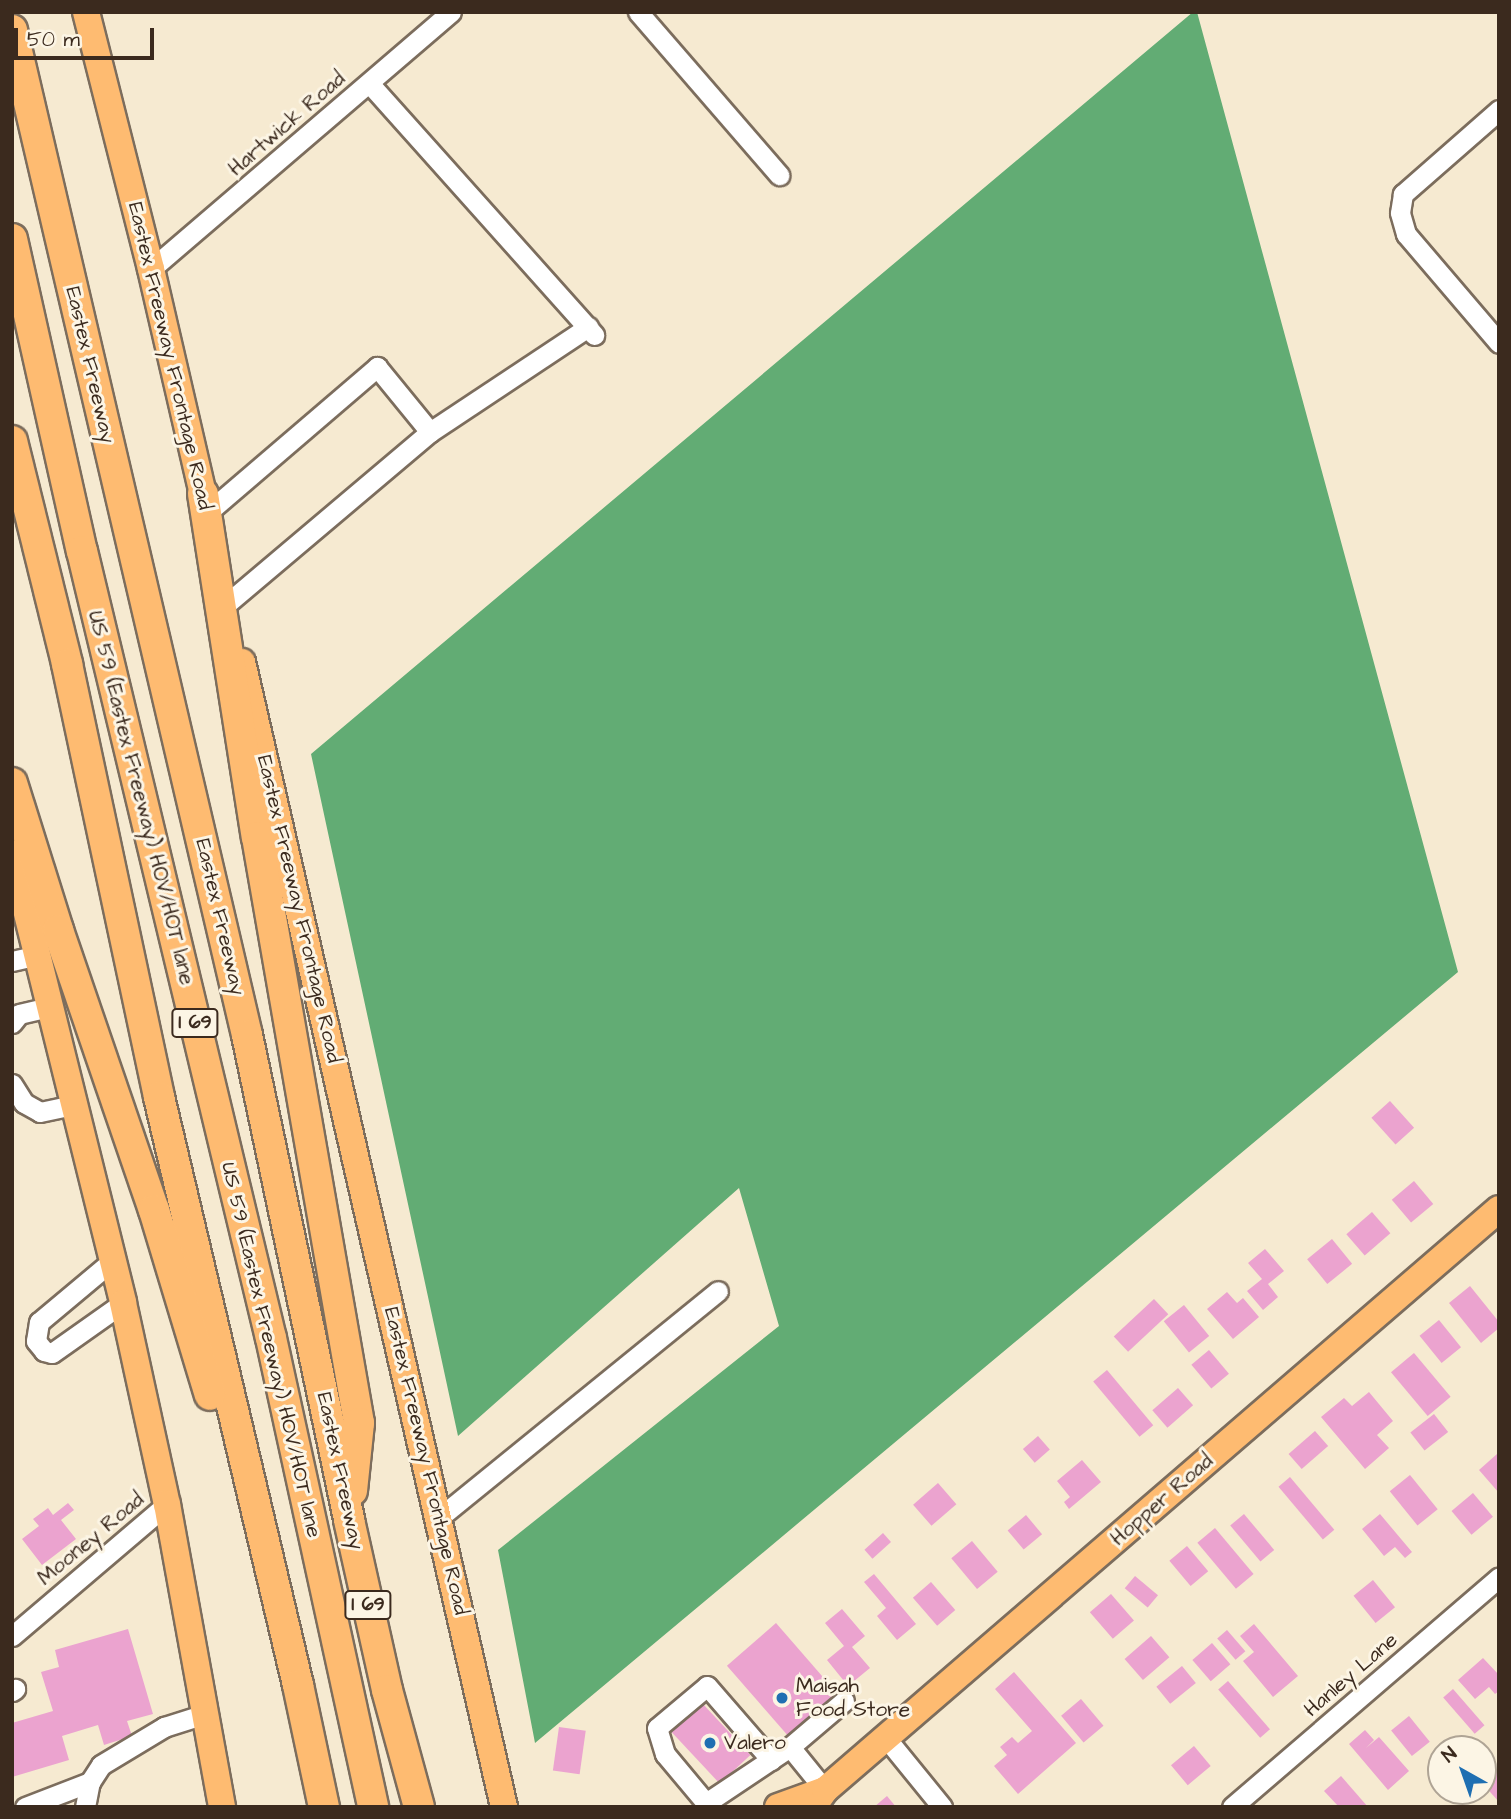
<!DOCTYPE html>
<style>
body{margin:0}
#map{position:relative;width:1511px;height:1819px;overflow:hidden;background:#f6ead1;font-family:"Architects Daughter",sans-serif}
div>[style]{position:absolute}
.forest>*{inset:0;background:#62ac74}
.building>*{inset:0;background:#eba3cf;transform-origin:0 0}
.roads{filter:drop-shadow(2px 0 #7c6d5d) drop-shadow(-2px 0 #7c6d5d) drop-shadow(0 2px #7c6d5d) drop-shadow(0 -2px #7c6d5d)}
.minor>*{height:19px;margin:-9.5px;padding:0 9.5px;transform-origin:9.5px;border-radius:9.5px;background:#fff}
.major>*{height:26px;margin:-13px;padding:0 13px;transform-origin:13px;border-radius:13px;background:#febb71}
.highway>*{height:30px;margin:-15px;padding:0 15px;transform-origin:15px;border-radius:15px;background:#febb71}
.dots>*{width:19px;height:19px;translate:-50% -50%;box-sizing:border-box;border:4px solid #fcf5e5;border-radius:50%}
span{translate:-50% -50%;white-space:nowrap;text-align:center;line-height:1.15;-webkit-text-stroke:6px #fcf5e5;paint-order:stroke}
.shield-label span{padding:2px 5px;background:#fcf5e5;border:2px solid;border-radius:5px;-webkit-text-stroke-width:0}
.shield-label{font-size:19px;color:#3b2a1e;font-weight:700}
.street-label{font-size:21px;color:#3b2a1e}
.poi-label{font-size:21px;color:#3b2a1e}
.left{translate:0 -50%;text-align:left}
.frame{position:absolute;inset:0;border:14px solid #3b2a1e;pointer-events:none}
.north{position:absolute;left:1427px;top:1735px;width:70px;height:70px;box-sizing:border-box;background:#fcf5e5;border:2px solid #afa495;border-radius:50%;rotate:320deg;font-size:19px;font-weight:700;line-height:28px;text-align:center;color:#3b2a1e}
.north::after{content:'';display:block;margin:auto;width:24px;height:32px;background:#1f6fb2;clip-path:polygon(50% 0,100% 100%,50% 72%,0 100%)}
.scale{position:absolute;left:14px;top:28px;width:140px;height:32px;box-sizing:border-box;border:4px solid #3b2a1e;border-top:0;padding-left:9px;font-size:21px;line-height:24px;white-space:nowrap;color:#3b2a1e;-webkit-text-stroke:5px #fcf5e5;paint-order:stroke}
</style>
<div id="map">
<div class="forest">
<i style="clip-path:polygon(1193px 12px,1197px 12px,1458px 972px,535px 1743px,498px 1550px,779px 1326px,739px 1188px,458px 1436px,311px 754px)"></i>
</div>
<div class="building">
<i style="left:1390px;top:1101px;width:36px;height:25px;rotate:48deg"></i>
<i style="left:1414px;top:1181px;width:30px;height:29px;rotate:50deg"></i>
<i style="left:1372px;top:1212px;width:28px;height:34px;rotate:49deg"></i>
<i style="left:1332px;top:1239px;width:32px;height:32px;rotate:51deg"></i>
<i style="clip-path:polygon(1265px 1249px,1284px 1271px,1268px 1284px,1278px 1297px,1263px 1310px,1247px 1291px,1262px 1279px,1248px 1263px)"></i>
<i style="clip-path:polygon(1470px 1286px,1499px 1322px,1499px 1328px,1481px 1343px,1449px 1303px)"></i>
<i style="clip-path:polygon(1227px 1292px,1237px 1303px,1243px 1298px,1259px 1317px,1233px 1339px,1207px 1309px)"></i>
<i style="left:1154px;top:1299px;width:21px;height:55px;rotate:47deg"></i>
<i style="left:1184px;top:1305px;width:40px;height:26px;rotate:51deg"></i>
<i style="left:1439px;top:1320px;width:35px;height:25px;rotate:51deg"></i>
<i style="left:1209px;top:1350px;width:31px;height:23px;rotate:50deg"></i>
<i style="left:1414px;top:1353px;width:57px;height:30px;rotate:50deg"></i>
<i style="left:1107px;top:1370px;width:72px;height:18px;rotate:50deg"></i>
<i style="left:1178px;top:1388px;width:23px;height:34px;rotate:49deg"></i>
<i style="clip-path:polygon(1369px 1392px,1393px 1421px,1377px 1435px,1389px 1448px,1365px 1469px,1321px 1417px,1344px 1398px,1352px 1406px)"></i>
<i style="left:1434px;top:1414px;width:23px;height:30px;rotate:52deg"></i>
<i style="left:1315px;top:1431px;width:20px;height:35px;rotate:49deg"></i>
<i style="left:1038px;top:1436px;width:18px;height:20px;rotate:49deg"></i>
<i style="clip-path:polygon(1497px 1454px,1499px 1456px,1499px 1493px,1479px 1470px)"></i>
<i style="clip-path:polygon(1082px 1460px,1101px 1482px,1069px 1509px,1064px 1502px,1070px 1497px,1057px 1481px)"></i>
<i style="left:1410px;top:1475px;width:44px;height:26px;rotate:51deg"></i>
<i style="left:1290px;top:1477px;width:69px;height:15px;rotate:50deg"></i>
<i style="left:938px;top:1483px;width:28px;height:33px;rotate:49deg"></i>
<i style="left:1473px;top:1493px;width:31px;height:28px;rotate:50deg"></i>
<i style="clip-path:polygon(68px 1503px,74px 1510px,61px 1520px,76px 1539px,42px 1565px,22px 1539px,39px 1526px,33px 1519px,48px 1508px,53px 1515px)"></i>
<i style="left:1244px;top:1514px;width:47px;height:18px;rotate:50deg"></i>
<i style="clip-path:polygon(1380px 1514px,1412px 1552px,1405px 1558px,1395px 1547px,1384px 1556px,1362px 1529px)"></i>
<i style="left:1026px;top:1515px;width:25px;height:24px;rotate:50deg"></i>
<i style="left:1215px;top:1528px;width:60px;height:23px;rotate:50deg"></i>
<i style="left:883px;top:1533px;width:12px;height:25px;rotate:48deg"></i>
<i style="left:972px;top:1541px;width:40px;height:27px;rotate:50deg"></i>
<i style="left:1187px;top:1546px;width:33px;height:23px;rotate:50deg"></i>
<i style="clip-path:polygon(874px 1574px,916px 1624px,897px 1640px,877px 1616px,886px 1608px,864px 1582px)"></i>
<i style="left:1135px;top:1576px;width:30px;height:16px;rotate:40deg"></i>
<i style="left:1373px;top:1580px;width:35px;height:25px;rotate:51deg"></i>
<i style="left:931px;top:1582px;width:37px;height:24px;rotate:49deg"></i>
<i style="left:1111px;top:1594px;width:35px;height:28px;rotate:49deg"></i>
<i style="clip-path:polygon(842px 1609px,865px 1636px,852px 1647px,870px 1668px,848px 1686px,827px 1660px,844px 1646px,825px 1623px)"></i>
<i style="left:776px;top:1623px;width:93px;height:65px;rotate:49deg"></i>
<i style="clip-path:polygon(1254px 1624px,1298px 1676px,1273px 1697px,1243px 1661px,1254px 1652px,1240px 1636px)"></i>
<i style="clip-path:polygon(128px 1629px,153px 1714px,127px 1721px,132px 1736px,104px 1745px,98px 1725px,62px 1736px,69px 1760px,12px 1777px,12px 1723px,53px 1711px,41px 1672px,59px 1667px,55px 1650px)"></i>
<i style="left:1227px;top:1630px;width:28px;height:13px;rotate:49deg"></i>
<i style="left:1151px;top:1636px;width:28px;height:35px;rotate:49deg"></i>
<i style="left:1212px;top:1643px;width:28px;height:26px;rotate:49deg"></i>
<i style="clip-path:polygon(1483px 1658px,1499px 1675px,1499px 1691px,1495px 1694px,1489px 1687px,1475px 1699px,1458px 1680px)"></i>
<i style="left:1182px;top:1666px;width:22px;height:33px;rotate:51deg"></i>
<i style="clip-path:polygon(1014px 1672px,1076px 1743px,1018px 1794px,994px 1766px,1007px 1755px,1000px 1747px,1012px 1737px,1018px 1743px,1032px 1731px,995px 1689px)"></i>
<i style="left:1228px;top:1681px;width:64px;height:13px;rotate:49deg"></i>
<i style="left:1453px;top:1689px;width:48px;height:13px;rotate:49deg"></i>
<i style="left:1081px;top:1699px;width:35px;height:26px;rotate:50deg"></i>
<i style="left:702px;top:1703px;width:71px;height:42px;rotate:47deg"></i>
<i style="left:1409px;top:1716px;width:33px;height:23px;rotate:51deg"></i>
<i style="left:559px;top:1727px;width:27px;height:44px;rotate:8deg"></i>
<i style="clip-path:polygon(1365px 1730px,1374px 1740px,1366px 1748px,1379px 1737px,1409px 1771px,1388px 1790px,1349px 1744px)"></i>
<i style="left:1194px;top:1746px;width:26px;height:30px;rotate:50deg"></i>
<i style="clip-path:polygon(1499px 1770px,1499px 1802px,1483px 1784px)"></i>
<i style="clip-path:polygon(1341px 1776px,1368px 1807px,1339px 1807px,1324px 1791px)"></i>
<i style="clip-path:polygon(887px 1796px,896px 1807px,874px 1807px)"></i>
</div>
<div class="roads">
<div class="minor">
<i style="left:638px;top:12px;width:216px;rotate:49.1deg"></i>
<i style="left:369px;top:83px;width:338px;rotate:48.2deg"></i>
<i style="left:1499px;top:110px;width:128px;rotate:138.8deg"></i>
<i style="left:1403px;top:194px;width:19px;rotate:99deg"></i>
<i style="left:1400px;top:213px;width:22px;rotate:74deg"></i>
<i style="left:1406px;top:234px;width:143px;rotate:49.5deg"></i>
<i style="left:151px;top:269px;width:395px;rotate:-40.6deg"></i>
<i style="left:430px;top:432px;width:190px;rotate:-33.6deg"></i>
<i style="left:208px;top:512px;width:223px;rotate:-40.6deg"></i>
<i style="left:377px;top:367px;width:84px;rotate:50.8deg"></i>
<i style="left:430px;top:432px;width:265px;rotate:139.8deg"></i>
<i style="left:12px;top:961px;width:26px;rotate:-13deg"></i>
<i style="left:12px;top:1023px;width:11px;rotate:-52deg"></i>
<i style="left:19px;top:1014px;width:32px;rotate:-13deg"></i>
<i style="left:12px;top:1084px;width:22px;rotate:58deg"></i>
<i style="left:24px;top:1103px;width:18px;rotate:29deg"></i>
<i style="left:40px;top:1112px;width:35px;rotate:-12deg"></i>
<i style="left:112px;top:1261px;width:95px;rotate:140.1deg"></i>
<i style="left:39px;top:1322px;width:19px;rotate:99deg"></i>
<i style="left:36px;top:1341px;width:13px;rotate:51deg"></i>
<i style="left:44px;top:1351px;width:8px;rotate:14deg"></i>
<i style="left:52px;top:1353px;width:87px;rotate:-35.2deg"></i>
<i style="left:440px;top:1517px;width:358px;rotate:-39.1deg"></i>
<i style="left:12px;top:1636px;width:204px;rotate:-40.4deg"></i>
<i style="left:12px;top:1691px;width:4px;rotate:-34deg"></i>
<i style="left:886px;top:1738px;width:89px;rotate:50.9deg"></i>
<i style="left:790px;top:1747px;width:71px;rotate:-40.4deg"></i>
<i style="left:706px;top:1803px;width:64px;rotate:-129.9deg"></i>
<i style="left:665px;top:1754px;width:27px;rotate:-107deg"></i>
<i style="left:657px;top:1728px;width:65px;rotate:-40deg"></i>
<i style="left:707px;top:1686px;width:98px;rotate:49.1deg"></i>
<i style="left:25px;top:1807px;width:70px;rotate:-21deg"></i>
<i style="left:85px;top:1807px;width:25px;rotate:-79deg"></i>
<i style="left:90px;top:1782px;width:20px;rotate:-57deg"></i>
<i style="left:101px;top:1765px;width:74px;rotate:-31.1deg"></i>
<i style="left:164px;top:1727px;width:43px;rotate:-17.6deg"></i>
<i style="left:707px;top:1807px;width:4px;rotate:-104deg"></i>
<i style="left:706px;top:1803px;width:101px;rotate:-33.7deg"></i>
<i style="left:790px;top:1747px;width:55px;rotate:50.9deg"></i>
<i style="left:1232px;top:1807px;width:352px;rotate:-40.7deg"></i>
</div>
<div class="major">
<i style="left:86px;top:12px;width:265px;rotate:75.8deg"></i>
<i style="left:151px;top:269px;width:249px;rotate:77deg"></i>
<i style="left:242px;top:662px;width:1175px;rotate:77.11deg"></i>
<i style="left:12px;top:853px;width:463px;rotate:76.1deg"></i>
<i style="left:123px;top:1303px;width:206px;rotate:77.7deg"></i>
<i style="left:167px;top:1504px;width:308px;rotate:79.7deg"></i>
<i style="left:778px;top:1807px;width:50px;rotate:-19.9deg"></i>
<i style="left:813px;top:1807px;width:21px;rotate:-55deg"></i>
<i style="left:825px;top:1790px;width:890px;rotate:-40.76deg"></i>
</div>
<div class="highway">
<i style="left:12px;top:30px;width:1032px;rotate:76.84deg"></i>
<i style="left:247px;top:1035px;width:496px;rotate:78.1deg"></i>
<i style="left:349px;top:1520px;width:174px;rotate:77.4deg"></i>
<i style="left:387px;top:1690px;width:121px;rotate:74.7deg"></i>
<i style="left:12px;top:239px;width:320px;rotate:77.4deg"></i>
<i style="left:82px;top:551px;width:809px;rotate:76.5deg"></i>
<i style="left:271px;top:1338px;width:480px;rotate:77.7deg"></i>
<i style="left:12px;top:441px;width:230px;rotate:76.1deg"></i>
<i style="left:67px;top:664px;width:443px;rotate:78deg"></i>
<i style="left:159px;top:1097px;width:604px;rotate:76.7deg"></i>
<i style="left:298px;top:1685px;width:125px;rotate:78deg"></i>
<i style="left:203px;top:494px;width:347px;rotate:81.1deg"></i>
<i style="left:257px;top:837px;width:595px;rotate:80.13deg"></i>
<i style="left:359px;top:1423px;width:68px;rotate:95.9deg"></i>
<i style="left:12px;top:783px;width:154px;rotate:72.6deg"></i>
<i style="left:58px;top:930px;width:296px;rotate:71.1deg"></i>
<i style="left:154px;top:1210px;width:193px;rotate:73.2deg"></i>
</div>
</div>
<div class="dots">
<i style="left:782px;top:1698px;background:#1f6fb2"></i>
<i style="left:710px;top:1743px;background:#1f6fb2"></i>
</div>
<div class="shield-label">
<span style="left:195px;top:1023px">I 69</span>
<span style="left:368px;top:1605px">I 69</span>
</div>
<div class="street-label">
<span style="left:287px;top:124px;rotate:-41deg">Hartwick Road</span>
<span style="left:170px;top:356px;rotate:77deg">Eastex Freeway Frontage Road</span>
<span style="left:90px;top:365px;rotate:77deg">Eastex Freeway</span>
<span style="left:141px;top:798px;rotate:76deg">US 59 (Eastex Freeway) HOV/HOT lane</span>
<span style="left:299px;top:909px;rotate:77deg">Eastex Freeway Frontage Road</span>
<span style="left:220px;top:917px;rotate:77deg">Eastex Freeway</span>
<span style="left:271px;top:1350px;rotate:77deg">US 59 (Eastex Freeway) HOV/HOT lane</span>
<span style="left:426px;top:1461px;rotate:77deg">Eastex Freeway Frontage Road</span>
<span style="left:340px;top:1471px;rotate:78deg">Eastex Freeway</span>
<span style="left:1162px;top:1500px;rotate:-41deg">Hopper Road</span>
<span style="left:91px;top:1539px;rotate:-40deg">Mooney Road</span>
<span style="left:1351px;top:1675px;rotate:-41deg">Hanley Lane</span>
</div>
<div class="poi-label">
<span class="left" style="left:796px;top:1698px">Maisah<br>Food Store</span>
<span class="left" style="left:724px;top:1743px">Valero</span>
</div>
<div class="frame"></div>
<div class="north">N</div>
<div class="scale">50 m</div>
</div>
